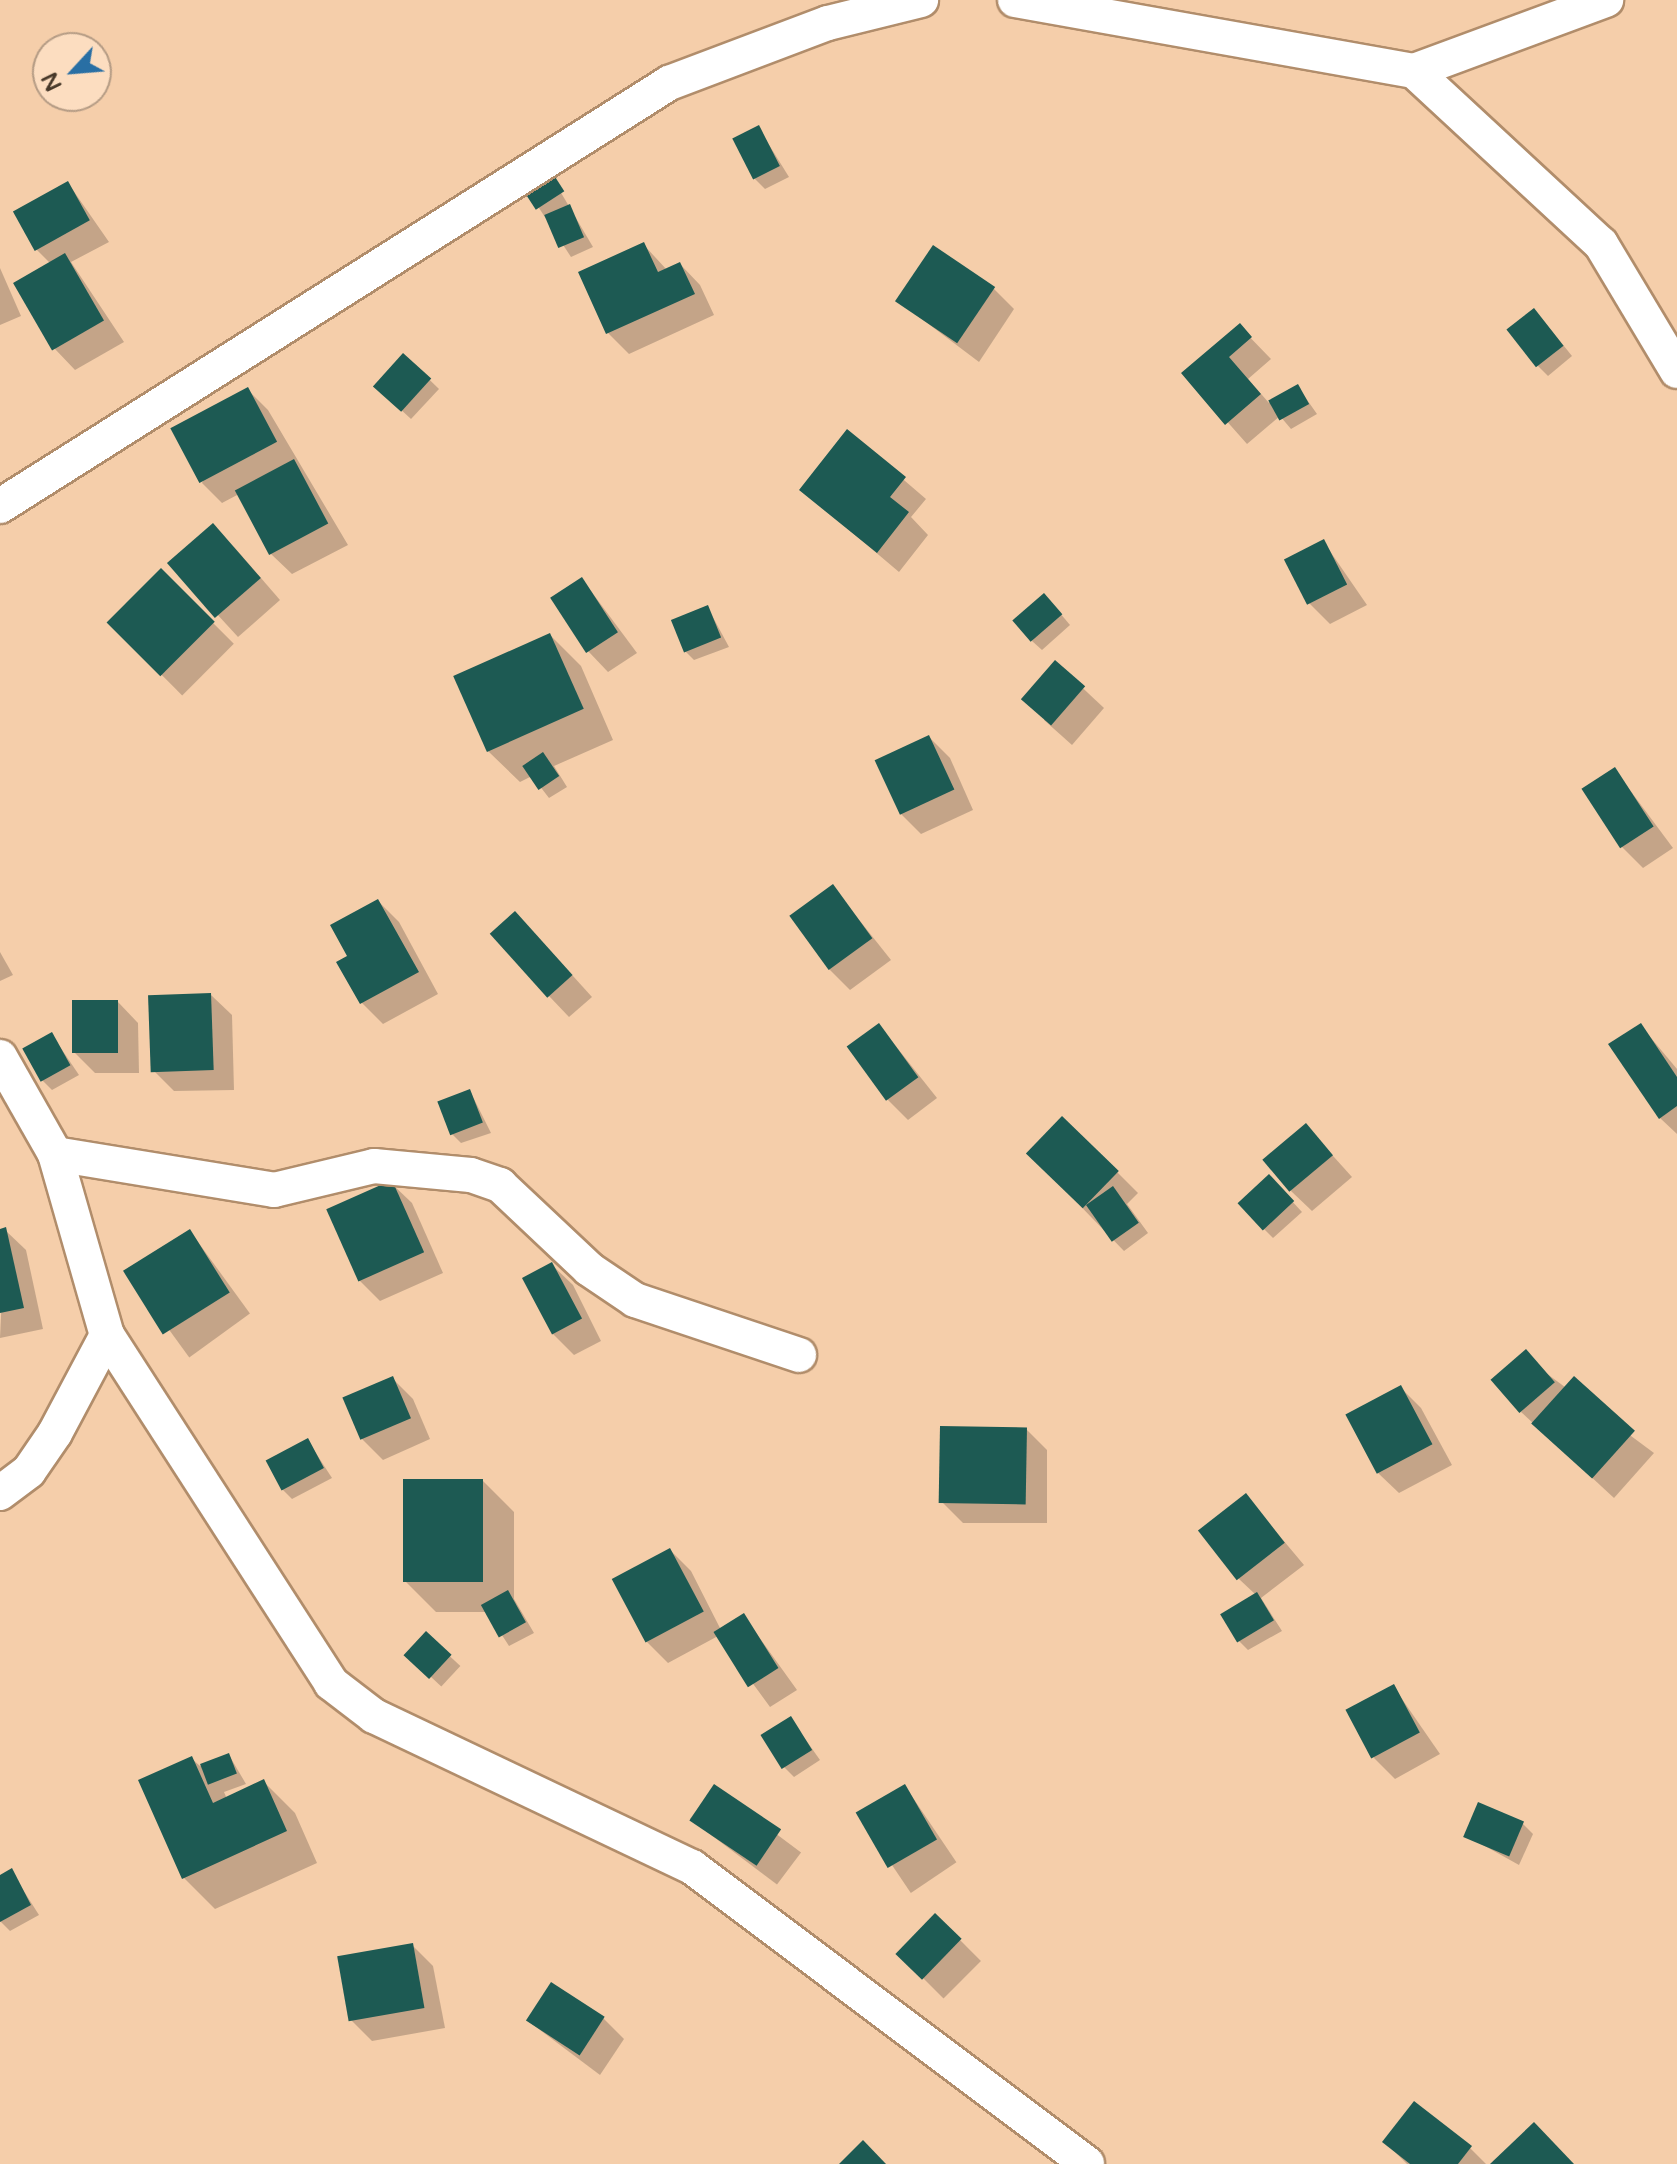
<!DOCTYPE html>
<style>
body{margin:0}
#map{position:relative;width:1677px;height:2164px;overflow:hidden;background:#f5ceaa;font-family:"Varela Round",sans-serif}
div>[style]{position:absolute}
.shadow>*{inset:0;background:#0003;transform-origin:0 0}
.building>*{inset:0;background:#1d5a53;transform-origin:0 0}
.roads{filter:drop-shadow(2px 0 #b18d6b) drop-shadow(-2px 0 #b18d6b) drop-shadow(0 2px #b18d6b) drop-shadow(0 -2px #b18d6b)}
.minor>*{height:34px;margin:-17px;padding:0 17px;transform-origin:17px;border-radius:17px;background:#fff}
span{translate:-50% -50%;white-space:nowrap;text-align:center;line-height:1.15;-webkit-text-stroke:8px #fcddc0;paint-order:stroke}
.north{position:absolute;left:32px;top:32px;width:80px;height:80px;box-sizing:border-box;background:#fcddc0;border:2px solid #b49b84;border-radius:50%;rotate:244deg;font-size:22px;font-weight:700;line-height:32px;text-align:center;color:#48392a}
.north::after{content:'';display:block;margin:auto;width:28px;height:36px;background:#296fa4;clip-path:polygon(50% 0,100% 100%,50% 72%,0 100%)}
</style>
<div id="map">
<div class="shadow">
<i style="clip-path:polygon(758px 127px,789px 177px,765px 189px,755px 179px)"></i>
<i style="clip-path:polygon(547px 169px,593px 247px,571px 257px,539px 208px)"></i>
<i style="clip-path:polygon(68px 183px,109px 242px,71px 262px,124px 342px,75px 370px,55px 349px,50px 263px,36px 249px)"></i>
<i style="clip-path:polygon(643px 244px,667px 270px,680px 264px,700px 285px,714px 315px,629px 354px,608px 333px,580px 273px)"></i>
<i style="clip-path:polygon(0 268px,21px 316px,0 325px)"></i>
<i style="clip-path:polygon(993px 288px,1014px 309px,979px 362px,898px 301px)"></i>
<i style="clip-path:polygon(1543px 320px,1572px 356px,1548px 376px,1538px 366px)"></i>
<i style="clip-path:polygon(1239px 326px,1271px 359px,1248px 379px,1269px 403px,1298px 387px,1317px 414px,1291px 429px,1280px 416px,1247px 444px,1184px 373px)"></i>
<i style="clip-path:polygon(404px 355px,439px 389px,411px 419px,385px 395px)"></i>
<i style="clip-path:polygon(247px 389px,268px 410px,348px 545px,292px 574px,271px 554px,239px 494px,222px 503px,202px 483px)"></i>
<i style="clip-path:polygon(848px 432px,926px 499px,911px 517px,928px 535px,899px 572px,802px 490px)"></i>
<i style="clip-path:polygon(1323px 541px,1367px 605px,1330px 624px,1309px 603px)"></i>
<i style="clip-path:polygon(234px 547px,280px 600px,238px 637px,171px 564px)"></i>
<i style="left:161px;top:571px;width:103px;height:73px;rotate:45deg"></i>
<i style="clip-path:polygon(582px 579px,637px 653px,608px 672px,588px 651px)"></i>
<i style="clip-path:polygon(1054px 606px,1070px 625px,1042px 650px,1032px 641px)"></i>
<i style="clip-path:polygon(708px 608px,729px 647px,694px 660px,684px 650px)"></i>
<i style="clip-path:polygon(550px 635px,581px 666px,613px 740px,554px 766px,567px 787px,549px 798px,532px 776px,520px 782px,488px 751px)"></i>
<i style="clip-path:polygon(1056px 663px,1104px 708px,1072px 745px,1044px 720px)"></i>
<i style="clip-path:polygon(929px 737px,950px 758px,973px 810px,921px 834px,900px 813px)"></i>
<i style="clip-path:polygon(1615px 770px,1673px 848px,1643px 868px,1622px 847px)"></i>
<i style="clip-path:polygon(833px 887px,891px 960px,850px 990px,829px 969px)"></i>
<i style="clip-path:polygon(378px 901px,399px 922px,438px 994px,383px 1024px,362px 1003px,350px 957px)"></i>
<i style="clip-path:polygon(535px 934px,592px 997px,569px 1017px,549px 996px)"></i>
<i style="clip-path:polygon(0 952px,13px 975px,0 981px)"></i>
<i style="clip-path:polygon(211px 995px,232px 1015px,234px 1090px,174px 1091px,153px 1070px)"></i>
<i style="clip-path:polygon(118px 1002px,138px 1023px,139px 1073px,95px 1073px,74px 1052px)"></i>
<i style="clip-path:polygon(879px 1025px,937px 1098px,908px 1120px,887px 1099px)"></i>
<i style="clip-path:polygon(1641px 1026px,1677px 1069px,1677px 1134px,1660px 1118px)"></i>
<i style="clip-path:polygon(52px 1035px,79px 1075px,52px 1090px,42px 1080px)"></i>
<i style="clip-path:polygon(470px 1091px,491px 1133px,461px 1143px,451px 1133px)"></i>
<i style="clip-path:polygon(1306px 1126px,1352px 1177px,1312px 1211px,1291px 1191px)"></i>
<i style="clip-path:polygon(1030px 1154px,1117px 1172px,1138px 1193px,1127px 1204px,1148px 1233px,1124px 1251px)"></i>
<i style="clip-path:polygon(391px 1183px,412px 1203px,443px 1273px,380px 1301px,359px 1280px)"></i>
<i style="clip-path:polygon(1278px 1186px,1302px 1212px,1273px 1238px,1263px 1228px)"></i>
<i style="clip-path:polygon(5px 1230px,26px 1250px,43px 1329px,0 1338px)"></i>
<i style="left:190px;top:1231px;width:102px;height:75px;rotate:54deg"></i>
<i style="clip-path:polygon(552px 1265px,573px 1285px,601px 1341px,574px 1355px,553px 1334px)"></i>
<i style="clip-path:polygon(1546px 1373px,1654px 1453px,1614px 1498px,1521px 1412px)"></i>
<i style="clip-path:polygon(392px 1378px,413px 1399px,430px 1439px,383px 1460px,362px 1439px)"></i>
<i style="clip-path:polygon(1400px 1387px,1421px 1408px,1452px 1465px,1399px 1493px,1378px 1473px)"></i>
<i style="clip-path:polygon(1026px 1429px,1047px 1450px,1047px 1523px,963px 1523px,942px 1502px)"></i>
<i style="clip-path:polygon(308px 1441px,332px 1478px,292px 1499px,282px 1489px)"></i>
<i style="clip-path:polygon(483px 1481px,514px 1512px,514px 1599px,534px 1633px,509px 1646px,487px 1612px,436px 1612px,405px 1581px)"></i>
<i style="clip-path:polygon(1246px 1496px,1304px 1565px,1261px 1598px,1282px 1631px,1248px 1650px,1238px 1640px,1256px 1595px,1239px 1579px)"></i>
<i style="clip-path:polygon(670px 1550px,691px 1571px,721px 1630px,744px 1616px,797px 1690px,770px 1707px,718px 1636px,668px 1663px,647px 1642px)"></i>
<i style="left:426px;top:1634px;width:47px;height:28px;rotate:43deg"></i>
<i style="clip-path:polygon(1393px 1686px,1440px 1754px,1395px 1779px,1374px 1758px)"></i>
<i style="clip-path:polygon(791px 1719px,820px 1760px,794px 1777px,784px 1767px)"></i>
<i style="clip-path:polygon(229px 1755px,246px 1784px,224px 1792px,227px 1799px,264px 1782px,295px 1813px,317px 1863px,215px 1909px,184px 1878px,191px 1758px,200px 1766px)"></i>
<i style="left:905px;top:1786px;width:92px;height:55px;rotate:56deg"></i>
<i style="left:714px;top:1787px;width:109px;height:40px;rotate:37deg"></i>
<i style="clip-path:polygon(1523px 1824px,1533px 1834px,1519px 1865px,1465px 1835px)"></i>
<i style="clip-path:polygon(11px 1871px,39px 1915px,10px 1931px,0 1921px,0 1877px)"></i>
<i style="left:935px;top:1915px;width:65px;height:53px;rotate:45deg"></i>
<i style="clip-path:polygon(412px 1945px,433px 1966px,445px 2028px,372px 2041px,351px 2020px)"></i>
<i style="clip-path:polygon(603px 2018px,624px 2039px,600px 2075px,528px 2021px)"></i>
<i style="clip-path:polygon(1385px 2142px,1470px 2148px,1486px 2164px,1407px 2164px)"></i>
</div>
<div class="building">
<i style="left:759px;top:125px;width:46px;height:30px;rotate:63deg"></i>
<i style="left:548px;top:166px;width:30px;height:34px;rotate:57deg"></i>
<i style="left:68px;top:181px;width:45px;height:63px;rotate:61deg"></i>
<i style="left:570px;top:204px;width:36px;height:28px;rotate:67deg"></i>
<i style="clip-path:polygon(644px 242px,658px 272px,680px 262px,695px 294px,606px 334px,578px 272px)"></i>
<i style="left:933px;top:245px;width:75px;height:68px;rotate:34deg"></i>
<i style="left:65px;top:253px;width:78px;height:60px;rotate:60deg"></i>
<i style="left:1534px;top:308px;width:48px;height:35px;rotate:52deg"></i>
<i style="clip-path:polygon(1240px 323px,1252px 337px,1229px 357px,1261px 394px,1225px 425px,1181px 373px)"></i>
<i style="left:403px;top:353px;width:38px;height:45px;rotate:42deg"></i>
<i style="left:1298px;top:384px;width:23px;height:34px;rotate:61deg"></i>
<i style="left:248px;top:387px;width:62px;height:88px;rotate:62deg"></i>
<i style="clip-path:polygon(847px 429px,906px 477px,890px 497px,909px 512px,877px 553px,799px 490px)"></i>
<i style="left:294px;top:459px;width:73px;height:67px;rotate:62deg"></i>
<i style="left:213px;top:523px;width:73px;height:61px;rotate:49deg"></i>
<i style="left:1324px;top:539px;width:51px;height:45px;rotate:63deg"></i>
<i style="left:161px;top:568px;width:76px;height:77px;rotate:45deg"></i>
<i style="left:582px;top:577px;width:66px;height:38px;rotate:57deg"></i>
<i style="left:1044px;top:593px;width:28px;height:42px;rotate:49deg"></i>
<i style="left:708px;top:605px;width:35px;height:40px;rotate:68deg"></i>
<i style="left:550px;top:633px;width:83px;height:106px;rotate:66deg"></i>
<i style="left:1055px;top:660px;width:40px;height:52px;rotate:41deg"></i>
<i style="left:929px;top:735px;width:60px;height:60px;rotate:65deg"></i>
<i style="left:543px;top:752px;width:29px;height:25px;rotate:56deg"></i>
<i style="left:1615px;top:767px;width:71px;height:40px;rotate:57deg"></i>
<i style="left:833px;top:884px;width:67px;height:54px;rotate:54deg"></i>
<i style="clip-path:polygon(378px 899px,419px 972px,360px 1004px,336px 962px,347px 956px,330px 925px)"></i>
<i style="left:515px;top:911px;width:86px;height:34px;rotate:48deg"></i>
<i style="left:211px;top:993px;width:77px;height:63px;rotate:88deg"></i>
<i style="left:72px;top:1000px;width:46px;height:53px"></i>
<i style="left:879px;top:1023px;width:67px;height:40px;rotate:54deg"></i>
<i style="clip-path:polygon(1641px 1023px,1677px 1077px,1677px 1106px,1659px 1119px,1608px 1044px)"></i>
<i style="left:52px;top:1032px;width:38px;height:34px;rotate:61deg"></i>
<i style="left:470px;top:1089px;width:36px;height:35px;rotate:69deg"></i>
<i style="left:1062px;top:1116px;width:79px;height:52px;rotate:44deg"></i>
<i style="left:1306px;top:1123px;width:42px;height:57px;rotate:50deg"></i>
<i style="left:1269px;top:1174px;width:37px;height:43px;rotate:47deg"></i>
<i style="left:392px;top:1180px;width:79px;height:72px;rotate:66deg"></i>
<i style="left:1113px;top:1186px;width:45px;height:33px;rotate:55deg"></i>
<i style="clip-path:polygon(6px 1227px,24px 1308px,0 1313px,0 1229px)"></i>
<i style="left:190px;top:1229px;width:75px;height:79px;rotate:58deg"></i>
<i style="left:552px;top:1262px;width:64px;height:34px;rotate:62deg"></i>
<i style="left:1526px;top:1349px;width:44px;height:47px;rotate:49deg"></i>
<i style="left:393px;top:1376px;width:46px;height:55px;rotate:67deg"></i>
<i style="left:1574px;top:1376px;width:82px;height:64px;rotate:42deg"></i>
<i style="left:1401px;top:1385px;width:67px;height:63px;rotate:62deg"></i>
<i style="left:940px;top:1426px;width:87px;height:77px;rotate:1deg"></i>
<i style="left:308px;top:1438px;width:34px;height:48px;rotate:62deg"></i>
<i style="left:403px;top:1479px;width:80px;height:103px"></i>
<i style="left:1246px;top:1493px;width:63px;height:61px;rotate:52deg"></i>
<i style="left:670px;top:1548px;width:72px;height:66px;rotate:62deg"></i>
<i style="left:508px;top:1590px;width:37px;height:31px;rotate:61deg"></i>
<i style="left:1257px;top:1592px;width:33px;height:43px;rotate:59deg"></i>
<i style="left:744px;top:1613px;width:65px;height:36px;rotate:58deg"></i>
<i style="left:426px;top:1631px;width:35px;height:33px;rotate:43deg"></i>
<i style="left:1394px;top:1684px;width:55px;height:55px;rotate:62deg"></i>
<i style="left:791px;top:1716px;width:40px;height:36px;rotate:58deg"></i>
<i style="left:229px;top:1753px;width:22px;height:31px;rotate:69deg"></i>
<i style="clip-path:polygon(192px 1756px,213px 1803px,264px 1779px,287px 1831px,182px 1879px,138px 1780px)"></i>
<i style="left:714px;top:1784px;width:81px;height:44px;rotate:34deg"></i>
<i style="left:905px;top:1784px;width:64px;height:57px;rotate:60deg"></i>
<i style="left:1478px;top:1802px;width:50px;height:38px;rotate:23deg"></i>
<i style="clip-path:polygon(12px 1868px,31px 1905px,0 1922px,0 1875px)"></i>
<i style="left:935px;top:1913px;width:37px;height:57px;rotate:44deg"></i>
<i style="left:413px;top:1943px;width:66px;height:77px;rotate:80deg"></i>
<i style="left:551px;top:1982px;width:64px;height:46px;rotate:33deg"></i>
<i style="clip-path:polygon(1414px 2101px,1472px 2146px,1458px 2164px,1410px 2164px,1382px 2142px)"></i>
<i style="clip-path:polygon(1534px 2122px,1574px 2164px,1490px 2164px)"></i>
<i style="clip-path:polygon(863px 2140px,886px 2164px,839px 2164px)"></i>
</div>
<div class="roads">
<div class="minor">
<i style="left:1015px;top:0;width:405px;rotate:10.1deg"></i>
<i style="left:1414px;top:71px;width:255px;rotate:42.8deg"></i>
<i style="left:1601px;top:244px;width:148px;rotate:59.1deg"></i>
<i style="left:1414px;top:71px;width:205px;rotate:-20.3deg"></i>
<i style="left:0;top:506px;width:792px;rotate:-32.3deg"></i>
<i style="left:669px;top:83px;width:170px;rotate:-20.7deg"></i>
<i style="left:828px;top:23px;width:96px;rotate:-13.9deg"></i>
<i style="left:0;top:1057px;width:112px;rotate:60.4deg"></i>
<i style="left:55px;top:1154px;width:188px;rotate:74deg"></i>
<i style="left:107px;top:1335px;width:414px;rotate:57.2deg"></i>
<i style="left:331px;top:1683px;width:54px;rotate:37.5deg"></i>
<i style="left:374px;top:1716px;width:352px;rotate:25.4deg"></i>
<i style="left:692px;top:1867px;width:494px;rotate:36.9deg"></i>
<i style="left:55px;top:1154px;width:222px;rotate:9.3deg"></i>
<i style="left:274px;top:1190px;width:103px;rotate:-13.5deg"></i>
<i style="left:374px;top:1166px;width:97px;rotate:5.3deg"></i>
<i style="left:471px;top:1175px;width:31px;rotate:19deg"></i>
<i style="left:500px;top:1185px;width:122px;rotate:43.3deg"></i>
<i style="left:589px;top:1269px;width:55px;rotate:34deg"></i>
<i style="left:635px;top:1300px;width:173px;rotate:18.5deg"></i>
<i style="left:0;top:1493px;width:36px;rotate:-37deg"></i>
<i style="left:29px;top:1471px;width:46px;rotate:-55.6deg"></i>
<i style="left:55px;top:1433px;width:111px;rotate:-62deg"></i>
</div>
</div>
<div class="north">N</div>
</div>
